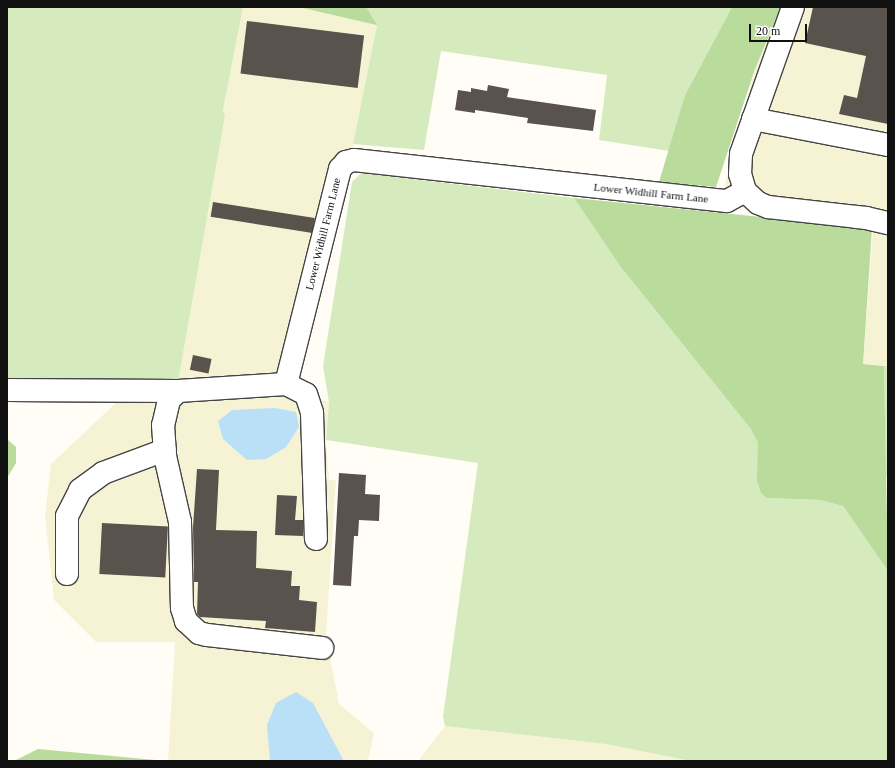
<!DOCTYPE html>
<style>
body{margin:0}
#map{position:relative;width:895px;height:768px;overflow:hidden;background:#fffdf5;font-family:Georgia,serif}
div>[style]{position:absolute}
.farmland>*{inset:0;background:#f6f3d4}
.green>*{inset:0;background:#d5ebbd}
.forest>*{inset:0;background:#b9dc9c}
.water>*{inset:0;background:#b9e0f7}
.building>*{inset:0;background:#5a524d;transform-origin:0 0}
.roads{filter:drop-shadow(1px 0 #444) drop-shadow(-1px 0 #444) drop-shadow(0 1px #444) drop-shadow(0 -1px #444)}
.minor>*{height:22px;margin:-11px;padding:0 11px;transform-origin:11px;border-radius:11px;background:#fff}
span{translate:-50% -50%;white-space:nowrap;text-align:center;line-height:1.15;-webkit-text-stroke:4px #fff;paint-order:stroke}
.street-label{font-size:11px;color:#111}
.frame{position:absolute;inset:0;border:8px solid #111;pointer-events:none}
.scale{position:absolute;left:749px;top:24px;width:58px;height:18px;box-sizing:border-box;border:2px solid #111;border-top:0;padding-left:5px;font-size:12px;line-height:14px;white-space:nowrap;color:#111;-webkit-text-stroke:3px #fff;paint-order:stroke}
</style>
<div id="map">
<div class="farmland">
<i style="clip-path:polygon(243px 7px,299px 7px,377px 25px,353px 144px,354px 160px,286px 384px,178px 382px,225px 116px,223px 110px)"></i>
<i style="clip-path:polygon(781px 7px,888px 7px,888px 366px,863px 364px,874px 215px,722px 196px,755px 69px)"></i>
<i style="clip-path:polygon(276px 388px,329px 402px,326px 440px,329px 480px,336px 480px,326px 635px,339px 704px,374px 733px,368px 761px,168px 761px,175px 642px,96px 642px,54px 600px,45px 516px,51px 464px,120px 399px)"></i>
<i style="clip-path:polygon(445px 726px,606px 744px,691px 761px,418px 761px)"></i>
</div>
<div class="green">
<i style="clip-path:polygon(7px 7px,243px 7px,223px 110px,225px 116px,178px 382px,7px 380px)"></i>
<i style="clip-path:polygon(299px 7px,732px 7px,685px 95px,669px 151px,599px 140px,607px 75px,441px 51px,424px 150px,353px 144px,377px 25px)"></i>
<i style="clip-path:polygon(361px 173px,574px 198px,620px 266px,750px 428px,758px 443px,758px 461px,767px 498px,820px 500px,843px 506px,888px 571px,888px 761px,691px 761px,606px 744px,445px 726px,443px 717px,478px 463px,326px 440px,329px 402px,323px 366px,352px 182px)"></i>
<i style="clip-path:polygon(884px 366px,888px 366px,888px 477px,886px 476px)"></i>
</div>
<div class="forest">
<i style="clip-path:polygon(299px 7px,366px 7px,377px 25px)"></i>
<i style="clip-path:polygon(732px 7px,781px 7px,755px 69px,716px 187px,659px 182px,685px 95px)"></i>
<i style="clip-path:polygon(574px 198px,872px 228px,863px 364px,884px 366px,888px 571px,843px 506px,820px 500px,767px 498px,761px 493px,757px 481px,758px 443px,750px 428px,620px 266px)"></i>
<i style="clip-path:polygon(7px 439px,16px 447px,16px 463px,7px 478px)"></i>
<i style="clip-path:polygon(38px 749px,166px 761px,14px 761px)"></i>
</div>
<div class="water">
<i style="clip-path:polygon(275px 408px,296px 412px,299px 427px,286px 447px,266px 459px,247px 460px,223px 439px,218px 421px,232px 410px)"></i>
<i style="clip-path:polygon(296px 692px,313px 703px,344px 761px,270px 761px,267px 725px,276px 703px)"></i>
</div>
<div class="building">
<i style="clip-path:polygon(813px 7px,888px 7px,888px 124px,839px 114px,844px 95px,857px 98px,866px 56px,805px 43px)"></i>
<i style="left:247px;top:21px;width:118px;height:53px;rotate:7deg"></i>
<i style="clip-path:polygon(488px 85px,509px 89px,507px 97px,596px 110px,593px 131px,527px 123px,528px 118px,475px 110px,475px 113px,455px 110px,458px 90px,471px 92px,471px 88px,487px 91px)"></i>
<i style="left:213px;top:202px;width:103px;height:15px;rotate:9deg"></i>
<i style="left:193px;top:355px;width:19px;height:15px;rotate:12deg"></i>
<i style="clip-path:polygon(197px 469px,219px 470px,216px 530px,257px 531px,256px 568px,292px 571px,291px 586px,300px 586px,299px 600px,317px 602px,315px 632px,265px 628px,266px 621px,200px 617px,197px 614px,198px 582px,194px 582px,193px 527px)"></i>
<i style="clip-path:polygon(339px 473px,366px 475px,365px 494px,380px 495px,379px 521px,359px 520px,358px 536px,354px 536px,351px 586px,333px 585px)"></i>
<i style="clip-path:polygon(277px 495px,297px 496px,295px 520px,303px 520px,303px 536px,275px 535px)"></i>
<i style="left:102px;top:523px;width:66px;height:51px;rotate:3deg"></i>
</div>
<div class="roads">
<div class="minor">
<i style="left:753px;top:119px;width:137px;rotate:10.9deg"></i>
<i style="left:745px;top:191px;width:18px;rotate:-106deg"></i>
<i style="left:740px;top:174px;width:20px;rotate:-87deg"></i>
<i style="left:741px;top:154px;width:156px;rotate:-70.5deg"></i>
<i style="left:286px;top:384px;width:222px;rotate:-75.9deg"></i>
<i style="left:340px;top:169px;width:9px;rotate:-49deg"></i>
<i style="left:346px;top:162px;width:8px;rotate:-14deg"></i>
<i style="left:354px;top:160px;width:375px;rotate:6.3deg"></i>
<i style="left:727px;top:201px;width:21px;rotate:-29deg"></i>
<i style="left:745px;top:191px;width:18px;rotate:43deg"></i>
<i style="left:758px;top:203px;width:11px;rotate:22deg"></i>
<i style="left:768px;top:207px;width:99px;rotate:6.4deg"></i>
<i style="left:866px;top:218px;width:23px;rotate:13deg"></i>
<i style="left:286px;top:384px;width:22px;rotate:27deg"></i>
<i style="left:306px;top:394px;width:20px;rotate:72deg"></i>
<i style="left:312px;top:413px;width:126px;rotate:88.2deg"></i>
<i style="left:7px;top:390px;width:171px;rotate:0.3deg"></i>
<i style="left:178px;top:391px;width:108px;rotate:-3.7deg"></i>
<i style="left:178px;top:391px;width:13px;rotate:135deg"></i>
<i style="left:169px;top:400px;width:26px;rotate:103deg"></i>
<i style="left:163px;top:425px;width:31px;rotate:86deg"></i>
<i style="left:165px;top:456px;width:68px;rotate:77.2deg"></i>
<i style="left:180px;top:522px;width:86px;rotate:88.7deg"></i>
<i style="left:182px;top:608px;width:14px;rotate:73deg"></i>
<i style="left:186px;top:621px;width:18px;rotate:43deg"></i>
<i style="left:199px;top:633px;width:8px;rotate:14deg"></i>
<i style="left:207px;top:635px;width:116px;rotate:6.4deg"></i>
<i style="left:67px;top:574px;width:58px;rotate:-90deg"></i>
<i style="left:67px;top:516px;width:29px;rotate:-63deg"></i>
<i style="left:80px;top:490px;width:29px;rotate:-36deg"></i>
<i style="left:103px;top:473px;width:66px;rotate:-20.4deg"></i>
</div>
</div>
<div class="street-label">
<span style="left:651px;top:193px;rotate:6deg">Lower Widhill Farm Lane</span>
<span style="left:323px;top:234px;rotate:-76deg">Lower Widhill Farm Lane</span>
</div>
<div class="frame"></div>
<div class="scale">20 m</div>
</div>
